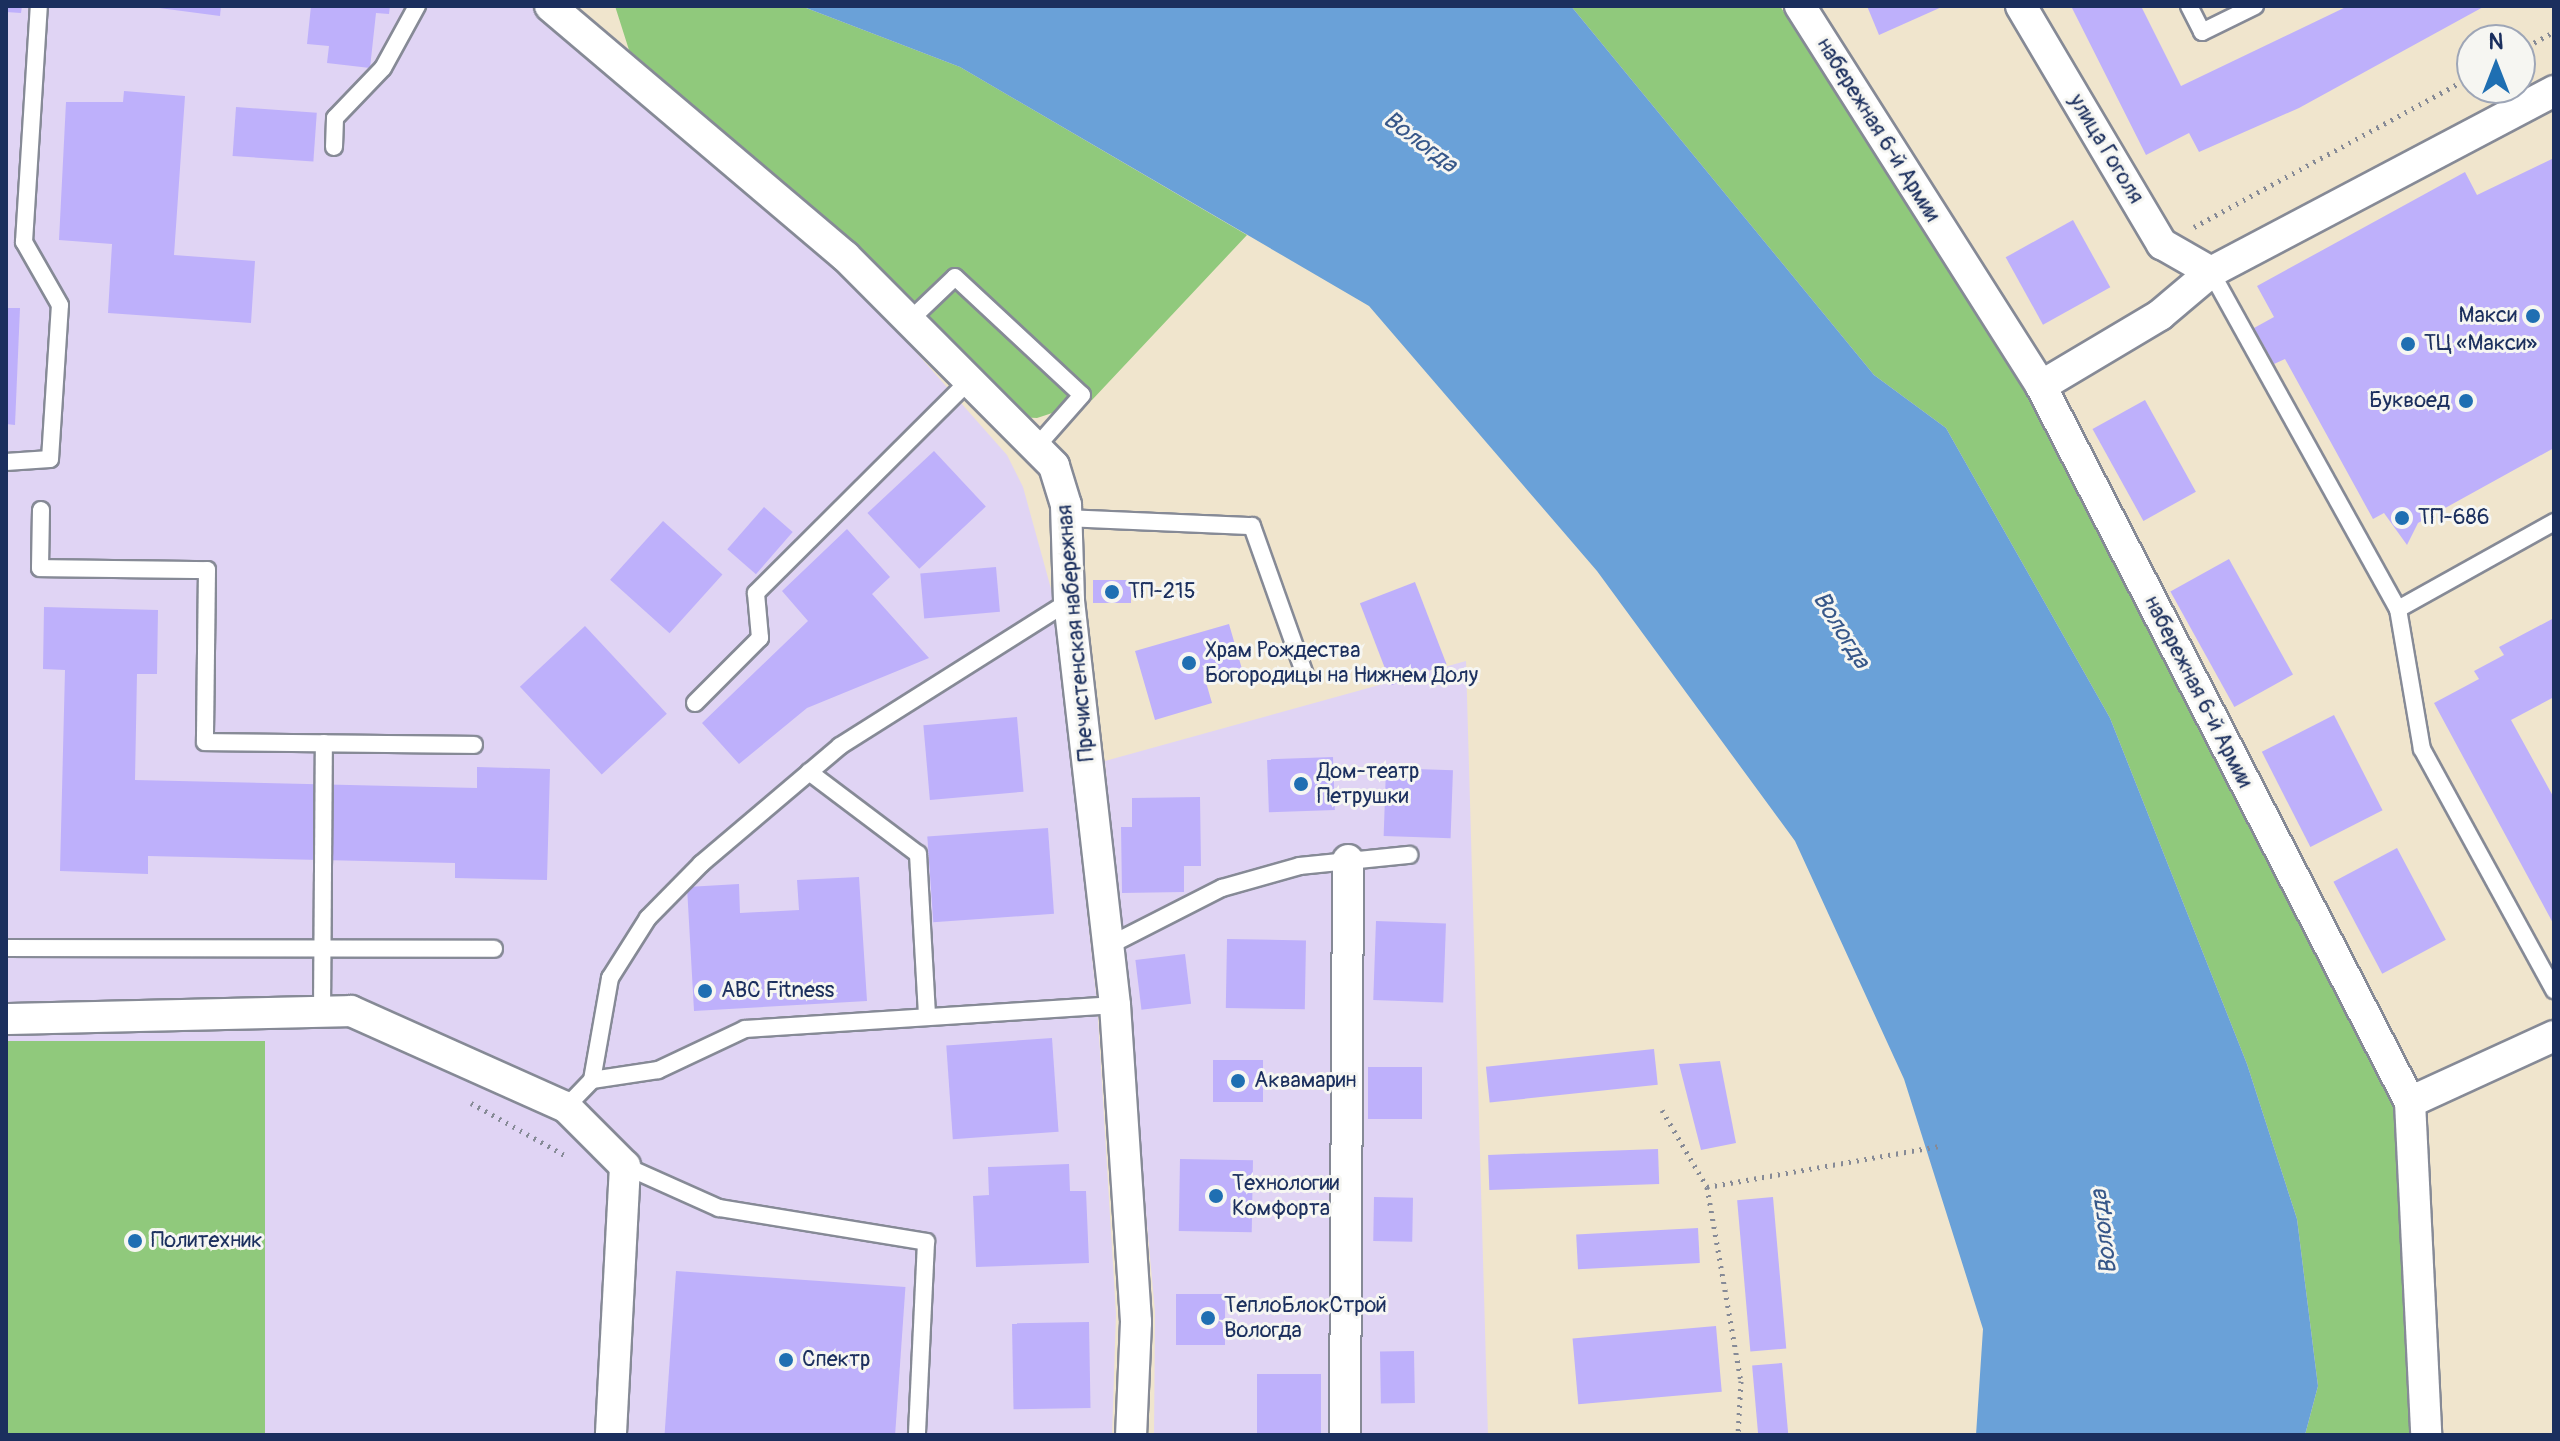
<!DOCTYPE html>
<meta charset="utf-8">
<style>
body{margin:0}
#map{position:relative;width:2560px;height:1441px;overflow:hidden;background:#f0e5cd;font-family:Pangolin,sans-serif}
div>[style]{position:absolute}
.built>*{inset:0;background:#e0d4f4}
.green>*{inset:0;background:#90c97c;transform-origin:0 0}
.water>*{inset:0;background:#6aa1d8}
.building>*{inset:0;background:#beb0fb;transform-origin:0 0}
.path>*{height:5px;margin-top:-2.5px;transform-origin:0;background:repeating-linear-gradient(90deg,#868a96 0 2px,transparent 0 8px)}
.roads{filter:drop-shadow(2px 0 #868a96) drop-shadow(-2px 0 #868a96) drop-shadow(0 2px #868a96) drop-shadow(0 -2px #868a96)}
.lane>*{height:16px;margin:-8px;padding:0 8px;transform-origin:8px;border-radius:8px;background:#fff}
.street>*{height:30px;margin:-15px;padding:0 15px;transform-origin:15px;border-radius:15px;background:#fff}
.dots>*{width:22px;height:22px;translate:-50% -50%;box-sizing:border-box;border:4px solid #f6f6f2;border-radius:50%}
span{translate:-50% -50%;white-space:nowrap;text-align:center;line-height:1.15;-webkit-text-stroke:6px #f6f6f2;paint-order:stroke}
.street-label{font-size:22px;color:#1b2f5e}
.poi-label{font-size:22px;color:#1b2f5e}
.right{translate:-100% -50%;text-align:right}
.left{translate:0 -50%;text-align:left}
.water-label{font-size:24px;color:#375789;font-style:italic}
.frame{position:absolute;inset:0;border:8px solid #1b2f5e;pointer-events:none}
.north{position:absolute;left:2456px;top:24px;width:80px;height:80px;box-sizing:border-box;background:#f6f6f2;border:2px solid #9ea6b7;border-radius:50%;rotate:0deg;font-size:22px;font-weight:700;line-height:32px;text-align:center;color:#1b2f5e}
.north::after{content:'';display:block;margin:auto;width:28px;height:36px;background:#1f6fb2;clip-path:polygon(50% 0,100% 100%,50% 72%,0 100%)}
</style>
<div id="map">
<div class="built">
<i style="clip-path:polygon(6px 6px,530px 6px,837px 263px,1007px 455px,1023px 487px,1053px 596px,1097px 1003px,1116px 1314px,1112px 1435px,6px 1435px)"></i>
<i style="clip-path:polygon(1466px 661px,1488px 1435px,1154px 1435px,1155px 1312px,1105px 761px)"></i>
</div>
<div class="green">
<i style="clip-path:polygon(615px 6px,801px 6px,960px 67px,1247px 235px,1092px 400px,1037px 418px,1017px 417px,854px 245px,629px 50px)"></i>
<i style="clip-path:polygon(1571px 6px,1780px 6px,2032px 392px,2394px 1107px,2413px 1435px,2305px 1435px,2318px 1386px,2297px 1219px,2247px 1064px,2110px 718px,1946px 428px,1874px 375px)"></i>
<i style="left:265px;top:1041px;width:394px;height:259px;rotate:90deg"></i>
</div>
<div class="water">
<i style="clip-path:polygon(801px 6px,1571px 6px,1874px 375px,1946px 428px,2110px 718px,2247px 1064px,2297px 1219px,2318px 1386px,2305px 1435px,1976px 1435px,1983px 1329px,1904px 1079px,1795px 841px,1597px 571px,1369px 306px,960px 67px)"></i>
</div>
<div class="building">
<i style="clip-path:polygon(6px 6px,22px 6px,21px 13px,6px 12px)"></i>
<i style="clip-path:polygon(144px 6px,221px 6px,220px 16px)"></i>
<i style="clip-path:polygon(311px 6px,390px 6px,389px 14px,376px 13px,370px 68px,327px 63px,329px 46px,307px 44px)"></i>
<i style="clip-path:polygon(1867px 6px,1944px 6px,1879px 35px)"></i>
<i style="clip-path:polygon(2071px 6px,2141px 6px,2181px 86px,2348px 6px,2485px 6px,2299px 108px,2199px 152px,2189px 133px,2146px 155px)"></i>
<i style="clip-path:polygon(124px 91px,185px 96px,174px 255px,255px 261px,251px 323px,108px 313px,112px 244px,59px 240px,66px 102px,123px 102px)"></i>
<i style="left:236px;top:107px;width:81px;height:49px;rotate:4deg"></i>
<i style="clip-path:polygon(2554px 158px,2554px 448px,2418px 523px,2407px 545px,2384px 513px,2373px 519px,2285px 359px,2274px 364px,2254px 328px,2274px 317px,2257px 286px,2465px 172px,2477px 195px)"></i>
<i style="left:2073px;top:220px;width:77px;height:77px;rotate:61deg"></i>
<i style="clip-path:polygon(6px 308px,20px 308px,15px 425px,6px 424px)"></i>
<i style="left:2145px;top:400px;width:105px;height:60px;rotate:61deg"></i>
<i style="left:934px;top:451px;width:76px;height:91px;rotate:47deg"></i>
<i style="left:764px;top:507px;width:38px;height:56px;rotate:41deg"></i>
<i style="left:663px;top:521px;width:80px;height:79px;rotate:42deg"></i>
<i style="clip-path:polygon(847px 529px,890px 577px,872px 594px,929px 658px,807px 708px,739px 764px,702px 723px,808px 621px,782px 591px)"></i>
<i style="left:2229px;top:559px;width:132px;height:67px;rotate:61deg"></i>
<i style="left:996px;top:567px;width:45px;height:76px;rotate:85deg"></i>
<i style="left:1131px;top:580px;width:23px;height:38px;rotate:90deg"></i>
<i style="left:1415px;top:582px;width:88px;height:59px;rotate:69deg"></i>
<i style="clip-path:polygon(44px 607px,158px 610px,157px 674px,137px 674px,135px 780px,477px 788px,477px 767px,550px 769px,547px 880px,455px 878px,455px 863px,148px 856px,148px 874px,60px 871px,65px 670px,43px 669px)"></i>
<i style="clip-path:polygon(2554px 618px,2554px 697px,2511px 720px,2554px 798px,2554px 925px,2434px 703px,2479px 679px,2474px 671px,2504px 655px,2499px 647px)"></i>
<i style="clip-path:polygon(1229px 624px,1242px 669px,1205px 679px,1212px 703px,1155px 720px,1135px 651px)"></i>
<i style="left:585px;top:626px;width:120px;height:89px;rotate:47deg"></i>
<i style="left:2334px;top:715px;width:107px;height:81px;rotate:63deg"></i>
<i style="left:1017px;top:717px;width:75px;height:94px;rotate:85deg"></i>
<i style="left:1333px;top:757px;width:53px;height:66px;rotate:88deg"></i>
<i style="left:1386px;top:768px;width:67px;height:68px;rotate:2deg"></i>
<i style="clip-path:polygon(1200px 797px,1201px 866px,1184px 866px,1184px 892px,1122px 893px,1121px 827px,1132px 827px,1132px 798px)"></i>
<i style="left:1048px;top:828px;width:86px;height:121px;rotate:86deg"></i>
<i style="left:2397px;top:848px;width:104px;height:72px;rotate:62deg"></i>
<i style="clip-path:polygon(859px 877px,867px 1001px,694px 1011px,687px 887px,739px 884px,740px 913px,799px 910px,797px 880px)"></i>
<i style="left:1376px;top:921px;width:70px;height:79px;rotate:2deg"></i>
<i style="left:1227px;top:939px;width:79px;height:69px;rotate:1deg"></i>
<i style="left:1185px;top:954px;width:50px;height:50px;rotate:83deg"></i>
<i style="left:1052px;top:1038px;width:94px;height:106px;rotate:86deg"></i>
<i style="left:1654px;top:1049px;width:36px;height:169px;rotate:84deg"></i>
<i style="left:1213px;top:1060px;width:50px;height:42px"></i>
<i style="clip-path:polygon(1720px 1061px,1736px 1143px,1701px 1150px,1679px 1064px)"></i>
<i style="left:1368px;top:1067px;width:54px;height:52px"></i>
<i style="left:1658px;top:1149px;width:35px;height:170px;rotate:88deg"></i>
<i style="left:1180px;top:1159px;width:73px;height:72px;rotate:1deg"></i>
<i style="clip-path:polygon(1069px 1164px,1070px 1191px,1086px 1191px,1089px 1263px,976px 1267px,973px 1196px,989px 1195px,988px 1167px)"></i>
<i style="left:1374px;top:1197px;width:39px;height:44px;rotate:1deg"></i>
<i style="left:1773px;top:1197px;width:152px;height:36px;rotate:85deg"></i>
<i style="left:1698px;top:1228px;width:35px;height:122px;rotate:87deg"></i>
<i style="left:676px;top:1271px;width:230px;height:164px;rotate:4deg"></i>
<i style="left:1176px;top:1294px;width:49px;height:51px"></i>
<i style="left:1089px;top:1322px;width:86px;height:77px;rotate:89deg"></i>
<i style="left:1716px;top:1326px;width:66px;height:144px;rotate:85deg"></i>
<i style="left:1414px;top:1351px;width:52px;height:34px;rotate:89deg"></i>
<i style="left:1782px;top:1363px;width:72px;height:30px;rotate:85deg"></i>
<i style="left:1257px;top:1374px;width:64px;height:61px"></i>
</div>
<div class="path">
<i style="left:2520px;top:50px;width:38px;rotate:-28deg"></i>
<i style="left:2194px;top:227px;width:316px;rotate:-28.5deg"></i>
<i style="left:471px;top:1103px;width:111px;rotate:29.1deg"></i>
<i style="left:1662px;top:1110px;width:89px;rotate:59.7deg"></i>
<i style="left:1707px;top:1187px;width:197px;rotate:80.1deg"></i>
<i style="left:1741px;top:1381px;width:54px;rotate:93.2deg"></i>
<i style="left:1707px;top:1187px;width:236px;rotate:-10deg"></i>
</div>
<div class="roads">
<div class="lane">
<i style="left:2189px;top:6px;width:29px;rotate:63deg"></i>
<i style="left:2202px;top:32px;width:59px;rotate:-26.1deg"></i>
<i style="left:334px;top:147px;width:29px;rotate:-88deg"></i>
<i style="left:335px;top:118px;width:69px;rotate:-46.2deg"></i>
<i style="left:383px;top:68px;width:71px;rotate:-61.3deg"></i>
<i style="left:2211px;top:272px;width:385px;rotate:61deg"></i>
<i style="left:2398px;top:609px;width:179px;rotate:-29.1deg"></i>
<i style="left:910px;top:320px;width:62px;rotate:-43.7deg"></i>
<i style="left:955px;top:277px;width:173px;rotate:42.9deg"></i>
<i style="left:1082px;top:395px;width:68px;rotate:131.4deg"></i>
<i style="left:6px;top:462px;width:44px;rotate:-3.9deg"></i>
<i style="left:50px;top:459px;width:154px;rotate:-86.3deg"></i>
<i style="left:60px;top:305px;width:73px;rotate:-119.7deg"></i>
<i style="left:24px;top:242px;width:236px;rotate:-86.4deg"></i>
<i style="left:41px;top:510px;width:58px;rotate:91deg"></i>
<i style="left:40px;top:568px;width:167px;rotate:0.7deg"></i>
<i style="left:207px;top:570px;width:172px;rotate:90.7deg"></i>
<i style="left:205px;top:742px;width:269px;rotate:0.6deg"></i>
<i style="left:1067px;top:518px;width:185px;rotate:2.5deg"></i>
<i style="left:1252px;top:526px;width:158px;rotate:70.4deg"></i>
<i style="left:2398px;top:609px;width:142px;rotate:80.3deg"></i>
<i style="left:2422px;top:749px;width:275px;rotate:61.3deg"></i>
<i style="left:695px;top:703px;width:92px;rotate:-45deg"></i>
<i style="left:760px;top:638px;width:45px;rotate:-95.1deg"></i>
<i style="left:756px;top:593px;width:303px;rotate:-44.9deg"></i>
<i style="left:809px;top:772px;width:136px;rotate:37deg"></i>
<i style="left:918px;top:854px;width:162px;rotate:86.8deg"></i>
<i style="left:1108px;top:946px;width:128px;rotate:-27deg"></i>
<i style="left:1222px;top:888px;width:81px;rotate:-15.8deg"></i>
<i style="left:1300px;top:866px;width:110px;rotate:-5.8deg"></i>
<i style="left:6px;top:948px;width:488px;rotate:0.1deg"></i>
<i style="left:322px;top:1012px;width:269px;rotate:-89.6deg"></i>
<i style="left:592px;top:1080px;width:104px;rotate:-80deg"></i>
<i style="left:610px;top:978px;width:71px;rotate:-57.7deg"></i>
<i style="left:648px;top:918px;width:76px;rotate:-45.5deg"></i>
<i style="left:701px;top:864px;width:182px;rotate:-40.3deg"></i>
<i style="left:840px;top:746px;width:271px;rotate:-32.3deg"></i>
<i style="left:566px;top:1107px;width:37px;rotate:-46deg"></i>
<i style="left:592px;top:1080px;width:67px;rotate:-8.6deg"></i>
<i style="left:658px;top:1070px;width:96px;rotate:-25.2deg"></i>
<i style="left:745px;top:1029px;width:371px;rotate:-3.7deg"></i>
<i style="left:625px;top:1166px;width:103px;rotate:24.1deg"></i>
<i style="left:719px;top:1208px;width:210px;rotate:9.3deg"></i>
<i style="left:926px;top:1242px;width:193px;rotate:92.7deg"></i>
</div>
<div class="street">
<i style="left:550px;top:6px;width:387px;rotate:40.3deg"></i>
<i style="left:845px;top:256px;width:296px;rotate:45.1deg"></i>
<i style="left:1054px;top:466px;width:41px;rotate:72.9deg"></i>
<i style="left:1066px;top:505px;width:96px;rotate:88.2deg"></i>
<i style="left:1069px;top:601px;width:407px;rotate:83.5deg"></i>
<i style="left:1115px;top:1005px;width:318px;rotate:86.2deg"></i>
<i style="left:1136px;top:1322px;width:113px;rotate:92.5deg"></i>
<i style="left:1800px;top:6px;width:450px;rotate:57.6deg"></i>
<i style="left:2041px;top:386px;width:805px;rotate:62.74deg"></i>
<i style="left:2410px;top:1102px;width:333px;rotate:87.2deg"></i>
<i style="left:2021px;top:6px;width:277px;rotate:59.4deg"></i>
<i style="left:2162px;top:244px;width:56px;rotate:29.7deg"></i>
<i style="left:2041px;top:386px;width:139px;rotate:-30.8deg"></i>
<i style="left:2160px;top:315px;width:67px;rotate:-40.1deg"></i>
<i style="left:2211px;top:272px;width:388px;rotate:-27.8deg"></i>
<i style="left:6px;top:1019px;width:345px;rotate:-1.3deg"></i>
<i style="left:351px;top:1011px;width:235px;rotate:24.1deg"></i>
<i style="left:566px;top:1107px;width:83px;rotate:45deg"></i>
<i style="left:625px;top:1166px;width:269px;rotate:93deg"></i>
<i style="left:2410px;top:1102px;width:158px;rotate:-24.6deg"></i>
<i style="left:1345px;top:1435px;width:575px;rotate:-89.7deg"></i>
</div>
</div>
<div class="dots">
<i style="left:2533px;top:316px;background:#1f6fb2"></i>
<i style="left:2408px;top:344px;background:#1f6fb2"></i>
<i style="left:2466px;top:401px;background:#1f6fb2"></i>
<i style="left:2402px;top:518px;background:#1f6fb2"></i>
<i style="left:1112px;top:592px;background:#1f6fb2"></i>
<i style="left:1189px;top:663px;background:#1f6fb2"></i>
<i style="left:1301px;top:784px;background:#1f6fb2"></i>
<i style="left:705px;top:991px;background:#1f6fb2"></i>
<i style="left:1238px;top:1081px;background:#1f6fb2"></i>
<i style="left:1216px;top:1196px;background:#1f6fb2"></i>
<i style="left:135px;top:1241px;background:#1f6fb2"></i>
<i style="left:1208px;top:1318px;background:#1f6fb2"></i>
<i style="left:786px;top:1360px;background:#1f6fb2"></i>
</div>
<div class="street-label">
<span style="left:1878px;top:130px;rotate:58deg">набережная 6-й Армии</span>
<span style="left:2106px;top:149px;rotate:59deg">улица Гоголя</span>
<span style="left:1076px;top:633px;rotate:-95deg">Пречистенская набережная</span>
<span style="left:2198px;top:692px;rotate:63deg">набережная 6-й Армии</span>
</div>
<div class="poi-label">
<span class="right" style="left:2517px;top:316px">Макси</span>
<span class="left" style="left:2424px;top:344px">ТЦ «Макси»</span>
<span class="right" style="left:2450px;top:401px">Буквоед</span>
<span class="left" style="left:2418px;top:518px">ТП-686</span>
<span class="left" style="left:1128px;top:592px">ТП-215</span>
<span class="left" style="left:1205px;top:663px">Храм Рождества<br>Богородицы на Нижнем Долу</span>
<span class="left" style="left:1317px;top:784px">Дом-театр<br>Петрушки</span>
<span class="left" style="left:721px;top:991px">ABC Fitness</span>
<span class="left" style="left:1254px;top:1081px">Аквамарин</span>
<span class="left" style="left:1232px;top:1196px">Технологии<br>Комфорта</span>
<span class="left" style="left:151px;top:1241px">Политехник</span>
<span class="left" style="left:1224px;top:1318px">ТеплоБлокСтрой<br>Вологда</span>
<span class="left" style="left:802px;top:1360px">Спектр</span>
</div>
<div class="water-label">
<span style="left:1420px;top:142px;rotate:37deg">Вологда</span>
<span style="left:1841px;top:630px;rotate:58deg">Вологда</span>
<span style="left:2104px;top:1232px;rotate:-97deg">Вологда</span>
</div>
<div class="frame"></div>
<div class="north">N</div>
</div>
